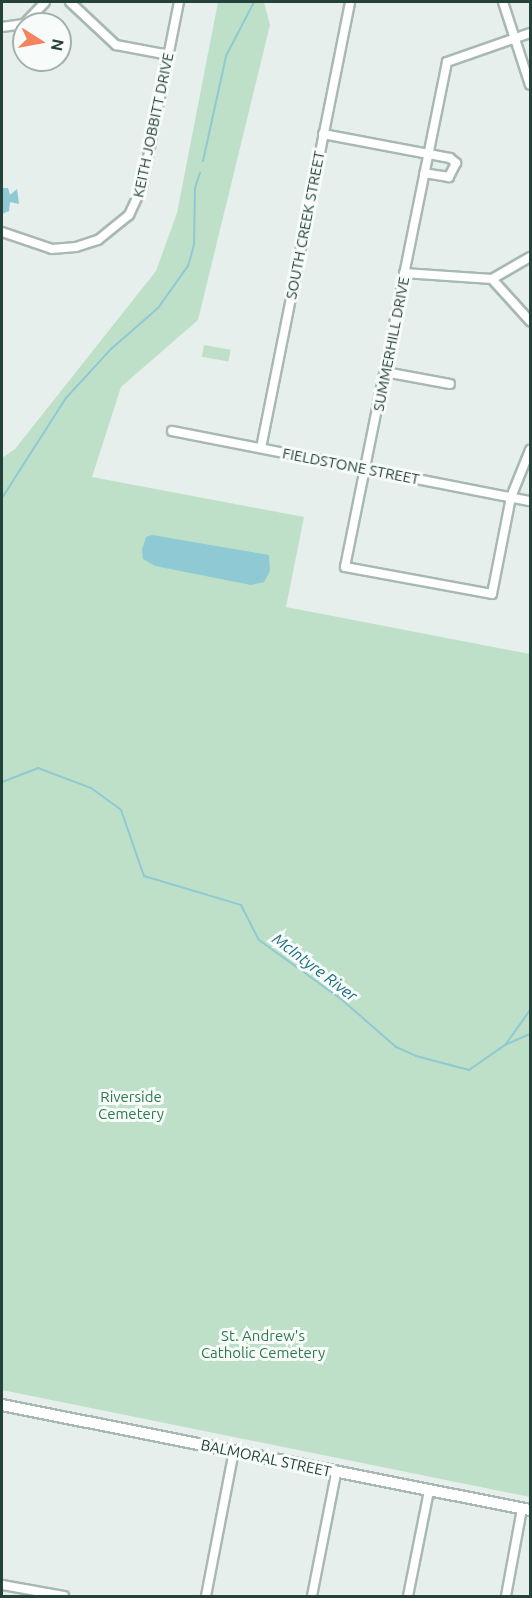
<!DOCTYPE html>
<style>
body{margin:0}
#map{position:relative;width:532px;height:1598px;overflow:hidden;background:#e6efeb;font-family:Ubuntu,sans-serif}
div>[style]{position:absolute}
.green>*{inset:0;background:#bfe0c8;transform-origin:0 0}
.water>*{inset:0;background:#8ec9d4}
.stream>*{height:2px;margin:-1px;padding:0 1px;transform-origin:1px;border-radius:1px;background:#8ec9d4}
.roads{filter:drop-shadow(2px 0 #a8b8b2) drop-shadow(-2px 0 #a8b8b2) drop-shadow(0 2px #a8b8b2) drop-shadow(0 -2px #a8b8b2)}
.street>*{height:8px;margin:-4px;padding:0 4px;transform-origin:4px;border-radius:4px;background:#fff}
.secondary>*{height:10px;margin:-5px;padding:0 5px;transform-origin:5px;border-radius:5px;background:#fff}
span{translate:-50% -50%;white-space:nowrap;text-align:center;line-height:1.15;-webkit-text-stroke:6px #f7fbf9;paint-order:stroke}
.street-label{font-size:15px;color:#24423a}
.park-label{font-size:15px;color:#2d7a4b}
.water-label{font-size:16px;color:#1c6f80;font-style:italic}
.frame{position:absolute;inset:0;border:3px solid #24423a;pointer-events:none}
.north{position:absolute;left:12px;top:12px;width:60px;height:60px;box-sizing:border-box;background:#f7fbf9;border:2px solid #a3b1ad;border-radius:50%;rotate:101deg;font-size:16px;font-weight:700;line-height:24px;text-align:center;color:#24423a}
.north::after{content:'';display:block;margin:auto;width:21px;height:27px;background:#f4845f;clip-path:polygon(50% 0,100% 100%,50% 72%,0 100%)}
</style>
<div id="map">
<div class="green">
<i style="clip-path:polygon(218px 2px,264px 2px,270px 25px,198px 320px,121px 387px,92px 477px,304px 517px,286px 607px,530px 654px,530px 1497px,2px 1390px,2px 458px,15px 449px,156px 271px,177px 213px)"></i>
<i style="left:204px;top:345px;width:27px;height:12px;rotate:10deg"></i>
</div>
<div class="water">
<i style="clip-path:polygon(2px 188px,8px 188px,10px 195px,17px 189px,19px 204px,10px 202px,9px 211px,2px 214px)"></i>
<i style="clip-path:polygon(152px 535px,269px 555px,270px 571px,264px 582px,251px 585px,155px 566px,143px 559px,142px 550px,146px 537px)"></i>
</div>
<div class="stream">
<i style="left:203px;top:161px;width:107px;rotate:-77.6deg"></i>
<i style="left:226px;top:56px;width:61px;rotate:-62.6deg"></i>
<i style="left:2px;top:498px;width:119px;rotate:-57.4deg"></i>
<i style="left:66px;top:398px;width:67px;rotate:-47.4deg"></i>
<i style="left:111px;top:349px;width:62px;rotate:-41.1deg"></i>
<i style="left:158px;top:308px;width:52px;rotate:-54.5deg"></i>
<i style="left:188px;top:266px;width:22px;rotate:-74deg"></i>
<i style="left:194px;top:245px;width:57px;rotate:-89deg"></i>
<i style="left:195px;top:188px;width:16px;rotate:-72deg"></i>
<i style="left:2px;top:782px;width:39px;rotate:-21deg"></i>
<i style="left:38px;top:768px;width:57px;rotate:20.7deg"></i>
<i style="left:91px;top:788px;width:37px;rotate:36deg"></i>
<i style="left:121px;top:810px;width:70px;rotate:70.8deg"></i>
<i style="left:144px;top:876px;width:101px;rotate:16.6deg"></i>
<i style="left:241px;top:905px;width:39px;rotate:63deg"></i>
<i style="left:259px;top:940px;width:101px;rotate:35.7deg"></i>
<i style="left:341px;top:999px;width:73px;rotate:41.1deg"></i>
<i style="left:396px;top:1047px;width:22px;rotate:24deg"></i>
<i style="left:416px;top:1056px;width:55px;rotate:14.8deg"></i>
<i style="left:469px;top:1070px;width:44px;rotate:-34.8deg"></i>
<i style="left:505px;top:1045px;width:27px;rotate:-24deg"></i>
<i style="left:506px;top:1044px;width:42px;rotate:-54.8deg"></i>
</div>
<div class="roads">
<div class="street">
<i style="left:70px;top:2px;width:63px;rotate:43.1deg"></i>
<i style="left:116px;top:45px;width:54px;rotate:10.7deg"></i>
<i style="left:503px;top:2px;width:87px;rotate:72deg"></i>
<i style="left:24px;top:24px;width:30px;rotate:-46deg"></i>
<i style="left:2px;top:27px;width:22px;rotate:-8deg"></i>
<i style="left:530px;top:33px;width:88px;rotate:160.7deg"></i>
<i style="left:447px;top:62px;width:515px;rotate:101.42deg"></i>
<i style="left:345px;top:567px;width:149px;rotate:10.4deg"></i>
<i style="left:492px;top:594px;width:99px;rotate:-78.9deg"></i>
<i style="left:511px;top:497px;width:51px;rotate:-68deg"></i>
<i style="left:323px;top:134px;width:129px;rotate:10.7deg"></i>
<i style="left:450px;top:158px;width:8px;rotate:40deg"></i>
<i style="left:456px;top:163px;width:16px;rotate:117deg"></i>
<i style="left:449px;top:177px;width:25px;rotate:-171deg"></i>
<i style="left:2px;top:232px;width:53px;rotate:18.8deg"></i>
<i style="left:52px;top:249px;width:24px;rotate:-5deg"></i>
<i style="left:76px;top:247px;width:23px;rotate:-18deg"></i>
<i style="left:98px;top:240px;width:40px;rotate:-39deg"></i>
<i style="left:129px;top:215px;width:31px;rotate:-65deg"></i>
<i style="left:142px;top:187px;width:189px;rotate:-78.7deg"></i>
<i style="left:404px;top:273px;width:88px;rotate:3.9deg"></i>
<i style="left:492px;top:279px;width:44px;rotate:-30.1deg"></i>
<i style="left:492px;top:279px;width:57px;rotate:47.9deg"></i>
<i style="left:385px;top:372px;width:66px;rotate:10.5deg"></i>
<i style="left:172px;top:431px;width:365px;rotate:11.1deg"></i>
<i style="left:261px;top:448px;width:455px;rotate:-78.7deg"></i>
<i style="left:2px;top:1585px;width:63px;rotate:10.1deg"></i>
<i style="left:206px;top:1596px;width:148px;rotate:-79.1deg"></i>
<i style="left:312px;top:1596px;width:124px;rotate:-78.9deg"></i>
<i style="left:408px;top:1596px;width:107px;rotate:-78.7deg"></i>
<i style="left:506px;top:1596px;width:88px;rotate:-79.6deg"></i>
</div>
<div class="secondary">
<i style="left:2px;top:1405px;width:538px;rotate:11.25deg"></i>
</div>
</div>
<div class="street-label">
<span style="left:153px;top:125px;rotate:-78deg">KEITH JOBBITT DRIVE</span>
<span style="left:305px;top:225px;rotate:-79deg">SOUTH CREEK STREET</span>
<span style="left:391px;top:344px;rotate:-79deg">SUMMERHILL DRIVE</span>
<span style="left:351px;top:466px;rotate:11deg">FIELDSTONE STREET</span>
<span style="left:266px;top:1458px;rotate:12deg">BALMORAL STREET</span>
</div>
<div class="park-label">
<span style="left:131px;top:1105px">Riverside<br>Cemetery</span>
<span style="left:263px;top:1344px">St. Andrew's<br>Catholic Cemetery</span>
</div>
<div class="water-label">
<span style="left:315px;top:967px;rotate:37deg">McIntyre River</span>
</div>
<div class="frame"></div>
<div class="north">N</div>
</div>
